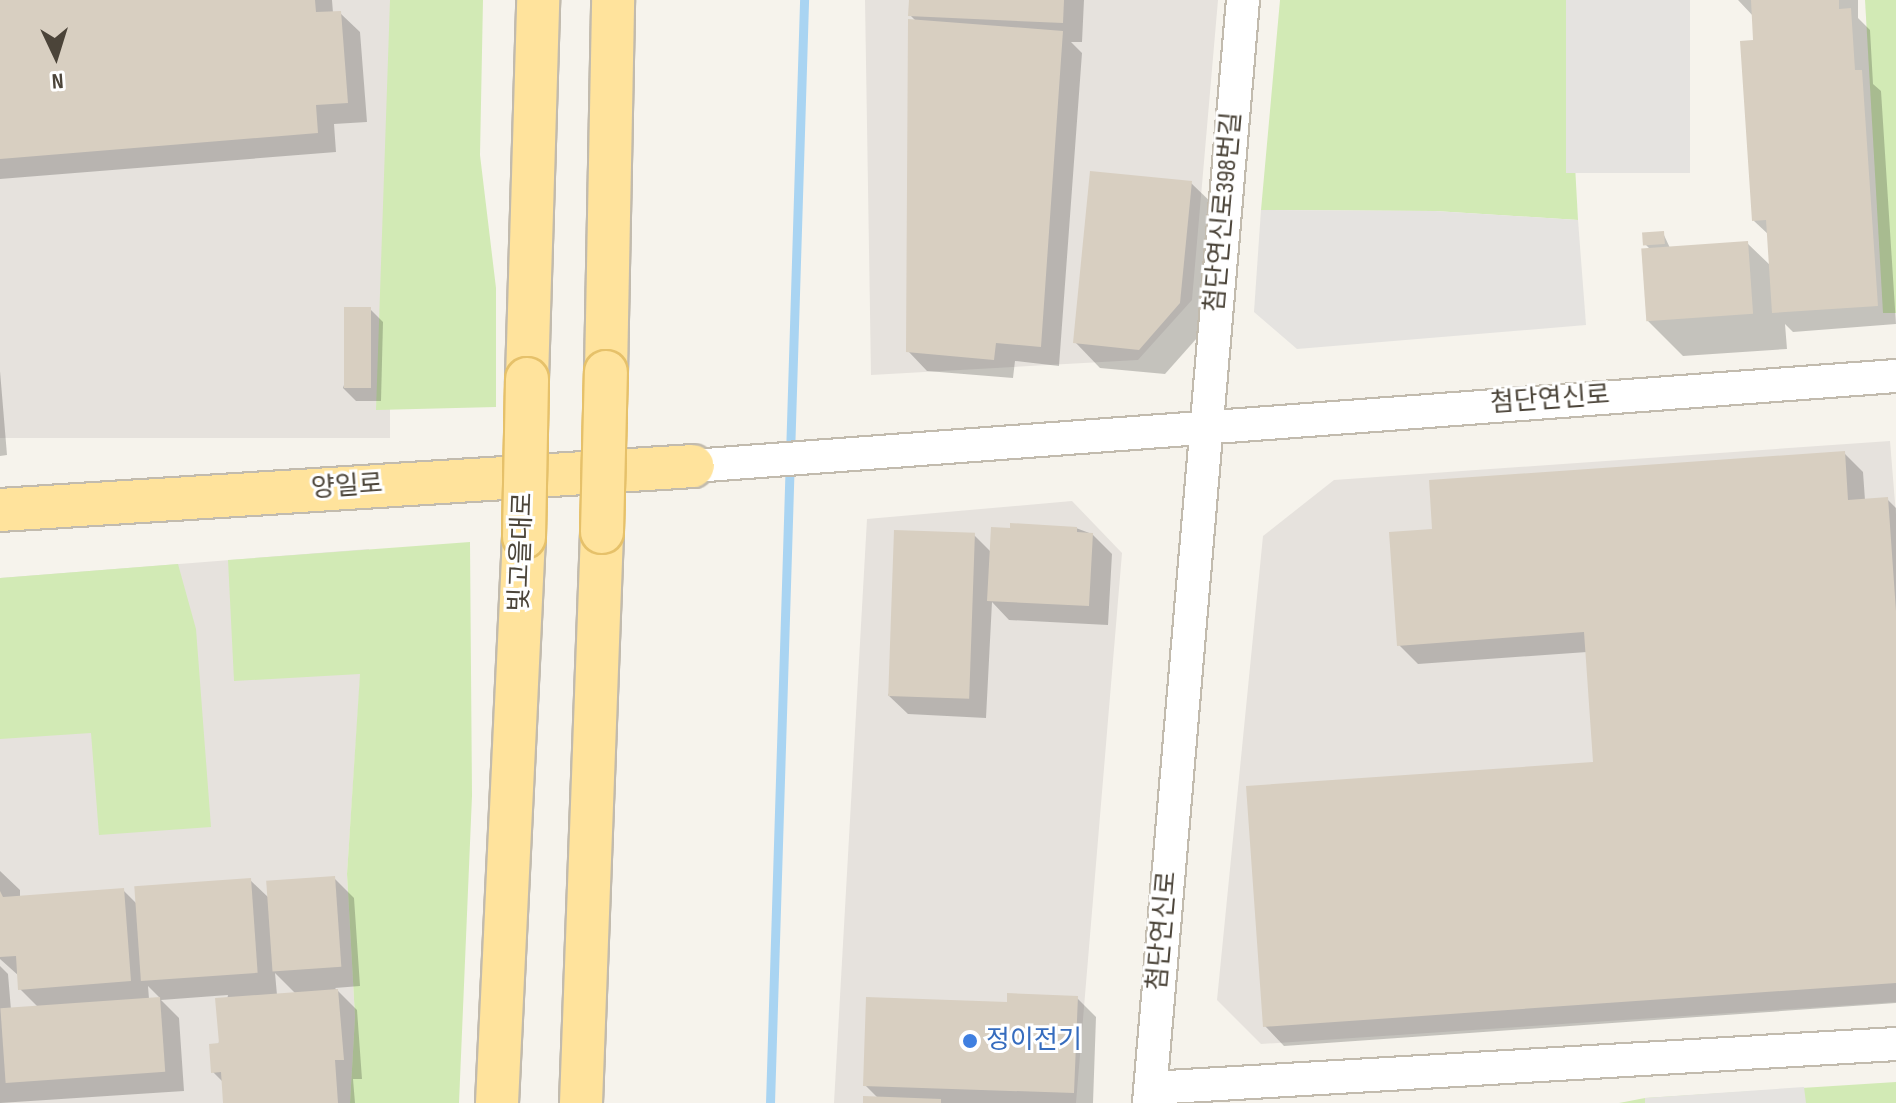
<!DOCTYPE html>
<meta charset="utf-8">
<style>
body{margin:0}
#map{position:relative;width:1896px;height:1103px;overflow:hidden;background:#f6f3ec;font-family:"Sofia Sans Condensed","Noto Sans KR",sans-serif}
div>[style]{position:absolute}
.industrial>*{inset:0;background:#e6e2dd;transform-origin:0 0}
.green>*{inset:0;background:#d2eab5}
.parking>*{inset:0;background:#e5e3e0;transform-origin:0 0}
.shadow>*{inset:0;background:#0003}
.stream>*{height:9px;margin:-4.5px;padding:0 4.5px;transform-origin:4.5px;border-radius:4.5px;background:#a9d4f2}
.building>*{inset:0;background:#d8cfc1;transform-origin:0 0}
.roads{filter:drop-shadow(2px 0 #c2bbae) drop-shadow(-2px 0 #c2bbae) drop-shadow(0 2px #c2bbae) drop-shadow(0 -2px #c2bbae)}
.minor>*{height:32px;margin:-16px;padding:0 16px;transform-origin:16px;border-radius:16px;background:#fff}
.major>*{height:42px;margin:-21px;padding:0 21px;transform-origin:21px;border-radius:21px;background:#ffe39c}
.bridges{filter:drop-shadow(2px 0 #e6c16a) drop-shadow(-2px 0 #e6c16a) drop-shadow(0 2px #e6c16a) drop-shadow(0 -2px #e6c16a)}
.major-bridge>*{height:42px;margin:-21px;padding:0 21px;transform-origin:21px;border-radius:21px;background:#ffe39c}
.dots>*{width:22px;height:22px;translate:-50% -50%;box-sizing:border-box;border:4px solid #fff;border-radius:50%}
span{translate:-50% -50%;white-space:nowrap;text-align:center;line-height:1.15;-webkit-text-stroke:6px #fff;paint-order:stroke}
.street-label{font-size:26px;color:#4b4439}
.shop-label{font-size:26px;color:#366cbe}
.left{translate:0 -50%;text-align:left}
.north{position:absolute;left:16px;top:16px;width:80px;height:80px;-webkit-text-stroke:6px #fff;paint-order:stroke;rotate:176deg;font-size:22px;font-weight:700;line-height:32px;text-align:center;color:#4b4439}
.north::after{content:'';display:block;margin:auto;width:28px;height:36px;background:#4b4439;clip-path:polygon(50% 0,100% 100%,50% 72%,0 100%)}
</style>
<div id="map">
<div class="industrial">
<i style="left:0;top:0;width:390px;height:438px"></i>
<i style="clip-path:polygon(865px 0,1218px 0,1192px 300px,1138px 360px,871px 375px)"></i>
<i style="clip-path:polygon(1890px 441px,1896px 515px,1896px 1002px,1261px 1044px,1217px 1000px,1263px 536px,1334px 480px)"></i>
<i style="clip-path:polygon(1072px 501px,1122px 553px,1076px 1103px,834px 1103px,867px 519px)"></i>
<i style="clip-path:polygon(369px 549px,347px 874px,355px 1017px,350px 1103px,0 1103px,0 578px)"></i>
</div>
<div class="green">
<i style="clip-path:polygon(390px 0,483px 0,480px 155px,496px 288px,496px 407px,376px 410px)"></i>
<i style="clip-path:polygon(1280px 0,1566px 0,1578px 220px,1435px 211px,1261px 210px)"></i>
<i style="clip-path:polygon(1865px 0,1896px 0,1896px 313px,1883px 313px)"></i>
<i style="clip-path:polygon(470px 542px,472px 796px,459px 1103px,350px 1103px,355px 1017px,347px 874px,360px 674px,234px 681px,228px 560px)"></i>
<i style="clip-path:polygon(178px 564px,196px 629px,211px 827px,99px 835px,91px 733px,0 739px,0 578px)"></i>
<i style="clip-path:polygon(1896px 1082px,1896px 1103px,1619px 1103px,1645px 1098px)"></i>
</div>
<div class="parking">
<i style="left:1566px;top:0;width:124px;height:173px"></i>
<i style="clip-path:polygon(1261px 210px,1435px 211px,1578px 220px,1586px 325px,1297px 349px,1254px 312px)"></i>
<i style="clip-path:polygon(1804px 1087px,1806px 1103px,1645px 1103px,1645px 1098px)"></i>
</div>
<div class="shadow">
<i style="clip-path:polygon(0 0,332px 0,333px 13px,340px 13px,360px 32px,367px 122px,334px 124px,336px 152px,0 179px)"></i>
<i style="clip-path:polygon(911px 0,1084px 0,1082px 42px,1071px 42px,1082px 53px,1059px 366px,1015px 361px,1013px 378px,927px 371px,908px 351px,917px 22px,910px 15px)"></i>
<i style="clip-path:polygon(1738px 0,1858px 0,1858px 18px,1870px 30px,1873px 84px,1881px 91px,1896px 324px,1793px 332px,1785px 324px,1787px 349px,1683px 356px,1648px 321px,1650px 249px,1645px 244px,1663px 233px,1670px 248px,1747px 243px,1771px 266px,1769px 235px,1754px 221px,1754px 17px)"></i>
<i style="clip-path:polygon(1191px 183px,1217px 208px,1205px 329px,1165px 374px,1100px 368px,1075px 342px)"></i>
<i style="clip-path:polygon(370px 309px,383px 322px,381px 401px,356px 401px,343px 388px)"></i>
<i style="clip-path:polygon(0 371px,7px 455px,0 456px)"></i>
<i style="clip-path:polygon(1844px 453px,1863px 472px,1865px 500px,1887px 499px,1896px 508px,1896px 1003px,1284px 1046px,1265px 1026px,1595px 763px,1587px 652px,1418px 664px,1399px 645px,1434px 531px)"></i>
<i style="clip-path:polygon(1076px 528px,1092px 534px,1112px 554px,1108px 625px,1009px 620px,992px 602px,986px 718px,908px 714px,888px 695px,974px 535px,992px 553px)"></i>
<i style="clip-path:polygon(evenodd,0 871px,20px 890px,20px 898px,123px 890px,137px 904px,250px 880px,269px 898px,334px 878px,354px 898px,360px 986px,335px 988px,357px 1010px,362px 1079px,353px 1079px,355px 1103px,225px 1103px,224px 1083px,213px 1072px,228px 995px,161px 1000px,179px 1018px,184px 1091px,0 1103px,0 966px,8px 974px,11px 1010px,39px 1008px,20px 989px,19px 976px,0 959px,0 871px,275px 973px,296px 994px,277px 995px,275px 973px,0 871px,148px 986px,160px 998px,149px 999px,148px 986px)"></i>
<i style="clip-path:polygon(1077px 998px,1096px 1017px,1093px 1103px,865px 1103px,879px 1099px,865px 1085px,1009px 1004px)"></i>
</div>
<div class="stream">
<i style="left:770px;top:1103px;width:1104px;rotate:-88.23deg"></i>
</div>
<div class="building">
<i style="clip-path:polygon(0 0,315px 0,316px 12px,341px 11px,348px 103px,316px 105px,318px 133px,0 159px)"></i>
<i style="clip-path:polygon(909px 0,1064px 0,1063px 23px,908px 16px)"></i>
<i style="clip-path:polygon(1751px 0,1839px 0,1839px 9px,1851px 8px,1855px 70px,1862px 70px,1878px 306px,1772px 313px,1766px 220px,1752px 221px,1740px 41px,1753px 40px)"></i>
<i style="clip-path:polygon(908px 19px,1063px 31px,1041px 347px,996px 343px,994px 360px,906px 352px)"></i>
<i style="clip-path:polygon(1090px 171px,1192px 181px,1180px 303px,1139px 350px,1073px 343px)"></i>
<i style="left:1664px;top:231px;width:13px;height:22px;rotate:86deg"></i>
<i style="left:1748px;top:241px;width:73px;height:107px;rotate:86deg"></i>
<i style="left:344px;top:307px;width:27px;height:81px"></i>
<i style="clip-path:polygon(1845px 451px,1848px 500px,1888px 497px,1896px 611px,1896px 983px,1263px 1027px,1246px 786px,1593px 762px,1584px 632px,1397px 646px,1389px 532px,1432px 529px,1429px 480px)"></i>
<i style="clip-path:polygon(1010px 523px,1077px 527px,1077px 532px,1093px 533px,1089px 606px,987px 601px,991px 527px,1010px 528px)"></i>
<i style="left:894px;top:530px;width:81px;height:166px;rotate:2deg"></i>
<i style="left:335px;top:876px;width:91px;height:69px;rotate:86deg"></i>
<i style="left:251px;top:878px;width:95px;height:117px;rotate:86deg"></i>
<i style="clip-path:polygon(124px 888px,131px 981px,18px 990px,16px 956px,0 957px,0 891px,3px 897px)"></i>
<i style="clip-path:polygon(338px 989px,344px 1060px,335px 1060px,338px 1103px,223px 1103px,221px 1072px,211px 1073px,209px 1044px,219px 1043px,215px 998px)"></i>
<i style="clip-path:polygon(1007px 993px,1078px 996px,1074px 1093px,863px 1086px,866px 997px,1007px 1002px)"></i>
<i style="left:160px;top:997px;width:75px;height:160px;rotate:86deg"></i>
<i style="clip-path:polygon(863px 1096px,941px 1099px,941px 1103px,863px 1103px)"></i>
</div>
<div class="roads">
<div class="minor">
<i style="left:693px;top:466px;width:1206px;rotate:-4.28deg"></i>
<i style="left:1151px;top:1088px;width:746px;rotate:-3.38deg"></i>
<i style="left:1149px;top:1103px;width:1107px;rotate:-85.13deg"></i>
</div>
<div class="major">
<i style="left:606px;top:372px;width:372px;rotate:-88.9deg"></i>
<i style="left:527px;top:379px;width:379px;rotate:-88.3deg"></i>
<i style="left:0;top:510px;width:694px;rotate:-3.63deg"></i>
<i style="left:497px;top:1103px;width:567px;rotate:-87.27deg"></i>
<i style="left:581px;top:1103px;width:571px;rotate:-87.89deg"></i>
</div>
</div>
<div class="bridges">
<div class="major-bridge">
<i style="left:602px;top:532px;width:160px;rotate:-88.6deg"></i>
<i style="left:524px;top:537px;width:158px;rotate:-88.9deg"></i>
</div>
</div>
<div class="dots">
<i style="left:970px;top:1041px;background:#3f7fe0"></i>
</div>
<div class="street-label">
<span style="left:1224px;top:212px;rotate:-85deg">첨단연신로398번길</span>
<span style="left:1550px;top:400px;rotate:-4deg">첨단연신로</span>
<span style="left:347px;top:487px;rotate:-4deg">양일로</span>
<span style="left:522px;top:552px;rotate:-88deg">빛고을대로</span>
<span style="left:1163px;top:931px;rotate:-85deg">첨단연신로</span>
</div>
<div class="shop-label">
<span class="left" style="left:986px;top:1041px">정이전기</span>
</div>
<div class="north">N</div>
</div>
